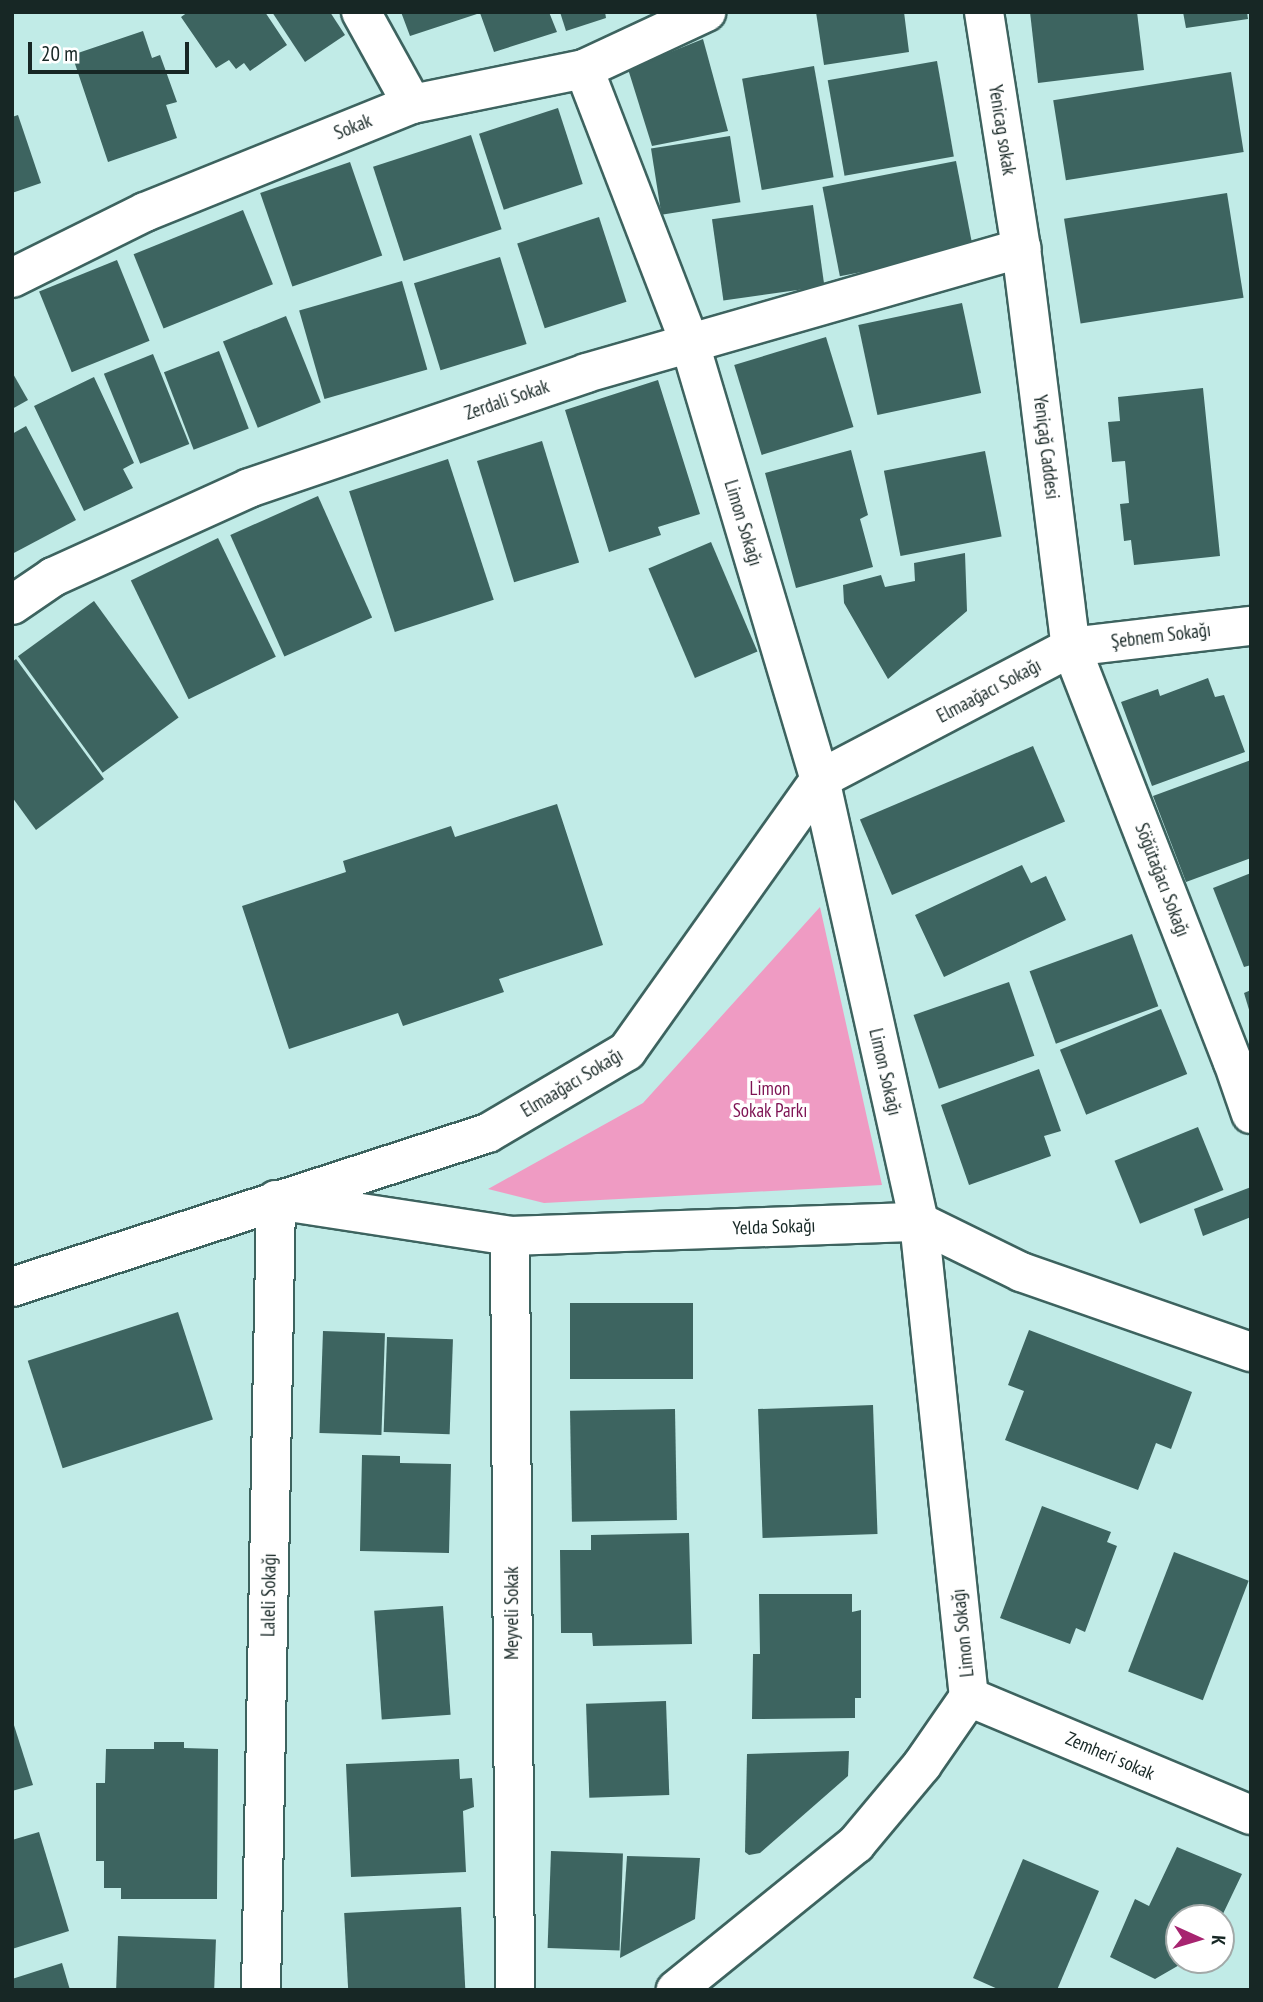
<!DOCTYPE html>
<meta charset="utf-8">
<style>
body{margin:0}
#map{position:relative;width:1263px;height:2002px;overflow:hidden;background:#c1ebe7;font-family:"PT Sans Narrow",sans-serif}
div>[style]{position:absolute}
.green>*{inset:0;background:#ef9bc3}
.building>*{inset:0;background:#3d6460;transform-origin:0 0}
.roads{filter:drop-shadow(2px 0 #3d635f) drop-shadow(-2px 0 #3d635f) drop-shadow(0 2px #3d635f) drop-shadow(0 -2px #3d635f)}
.street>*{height:38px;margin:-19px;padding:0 19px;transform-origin:19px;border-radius:19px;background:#fff}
span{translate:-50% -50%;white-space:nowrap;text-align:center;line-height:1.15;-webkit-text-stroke:7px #fff;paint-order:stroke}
.street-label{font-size:19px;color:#172725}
.park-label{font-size:19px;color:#7e1353}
.frame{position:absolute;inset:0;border:14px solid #172725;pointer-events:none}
.north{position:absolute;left:1165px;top:1904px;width:70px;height:70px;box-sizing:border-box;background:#fff;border:2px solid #a2a9a8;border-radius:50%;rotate:94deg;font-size:19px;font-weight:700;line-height:28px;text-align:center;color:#172725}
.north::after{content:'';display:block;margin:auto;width:24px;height:32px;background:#a72470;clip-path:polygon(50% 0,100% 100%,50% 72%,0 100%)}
.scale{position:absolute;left:28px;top:42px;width:161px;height:32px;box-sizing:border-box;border:4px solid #172725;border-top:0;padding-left:9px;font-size:21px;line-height:24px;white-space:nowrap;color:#172725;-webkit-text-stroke:5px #fff;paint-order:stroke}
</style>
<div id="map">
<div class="green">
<i style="clip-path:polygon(820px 907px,882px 1185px,544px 1203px,488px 1189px,643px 1103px)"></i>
</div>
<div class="building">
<i style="clip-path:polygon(188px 12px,265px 12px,287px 45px,250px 71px,244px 63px,236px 69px,229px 60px,216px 68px,181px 17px)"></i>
<i style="clip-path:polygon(272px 12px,330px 12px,345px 35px,305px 62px)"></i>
<i style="clip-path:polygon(401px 12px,549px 12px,557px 32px,494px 52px,480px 13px,410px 36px)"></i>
<i style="clip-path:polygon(560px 12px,605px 12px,606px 18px,566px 31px)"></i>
<i style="clip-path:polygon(816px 12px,904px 12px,909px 52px,824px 65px)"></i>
<i style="clip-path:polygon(1030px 12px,1137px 12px,1144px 70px,1038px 83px)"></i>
<i style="clip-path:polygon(1183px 12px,1247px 12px,1248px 19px,1186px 28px)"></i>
<i style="clip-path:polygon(143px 31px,152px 58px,160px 55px,177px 102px,166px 105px,177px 138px,108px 162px,72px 55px)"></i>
<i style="clip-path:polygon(703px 39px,728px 131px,652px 146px,628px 69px)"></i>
<i style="left:937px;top:61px;width:97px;height:111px;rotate:80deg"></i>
<i style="left:814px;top:66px;width:113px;height:73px;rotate:80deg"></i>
<i style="left:1231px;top:72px;width:81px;height:180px;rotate:81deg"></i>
<i style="left:558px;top:108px;width:80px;height:83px;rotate:72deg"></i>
<i style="clip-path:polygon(18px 115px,41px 183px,12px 193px,12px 117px)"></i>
<i style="left:471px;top:135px;width:99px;height:103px;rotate:72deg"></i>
<i style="left:730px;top:136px;width:67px;height:80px;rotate:81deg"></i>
<i style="left:956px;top:161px;width:91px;height:136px;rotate:79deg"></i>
<i style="left:350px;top:162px;width:99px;height:95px;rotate:71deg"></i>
<i style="left:1227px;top:193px;width:106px;height:165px;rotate:81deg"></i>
<i style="left:813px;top:205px;width:82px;height:102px;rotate:82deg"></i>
<i style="left:243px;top:210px;width:80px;height:118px;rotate:68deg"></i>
<i style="left:599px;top:217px;width:89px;height:86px;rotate:72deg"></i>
<i style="left:500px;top:257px;width:91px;height:90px;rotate:73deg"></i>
<i style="left:117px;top:260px;width:87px;height:84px;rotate:68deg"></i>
<i style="left:402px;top:281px;width:92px;height:107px;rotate:74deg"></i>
<i style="left:962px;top:303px;width:92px;height:106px;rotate:78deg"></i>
<i style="left:286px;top:316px;width:93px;height:68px;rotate:68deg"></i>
<i style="left:826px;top:337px;width:94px;height:96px;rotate:73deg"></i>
<i style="left:219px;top:351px;width:83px;height:59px;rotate:69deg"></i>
<i style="left:153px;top:354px;width:97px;height:53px;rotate:68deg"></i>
<i style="clip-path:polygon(12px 372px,28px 400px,12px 409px)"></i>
<i style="clip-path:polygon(94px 377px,134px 463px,123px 469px,133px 488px,84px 511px,34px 406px)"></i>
<i style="clip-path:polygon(658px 380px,700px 514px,658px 527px,661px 535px,609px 552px,565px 410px)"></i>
<i style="clip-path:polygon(1203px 388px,1220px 556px,1134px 565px,1131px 540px,1124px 541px,1120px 504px,1129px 503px,1125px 461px,1112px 462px,1108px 422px,1120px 421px,1118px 397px)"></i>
<i style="clip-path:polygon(26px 426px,76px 520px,12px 554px,12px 434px)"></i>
<i style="left:542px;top:441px;width:127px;height:68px;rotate:73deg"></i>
<i style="clip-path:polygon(851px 450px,868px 515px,860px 519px,873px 567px,796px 588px,765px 473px)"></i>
<i style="left:985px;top:451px;width:87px;height:103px;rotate:79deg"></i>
<i style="left:448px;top:459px;width:148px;height:104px;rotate:72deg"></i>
<i style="left:318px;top:496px;width:133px;height:96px;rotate:66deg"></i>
<i style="left:218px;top:538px;width:132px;height:97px;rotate:64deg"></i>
<i style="left:711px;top:542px;width:119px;height:68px;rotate:67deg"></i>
<i style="clip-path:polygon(965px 553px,967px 611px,888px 679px,844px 603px,843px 585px,881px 575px,885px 587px,915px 581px,914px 563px)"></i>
<i style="left:94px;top:601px;width:144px;height:94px;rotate:54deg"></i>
<i style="clip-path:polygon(16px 659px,104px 779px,36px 830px,12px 797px,12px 662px)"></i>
<i style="clip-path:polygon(1208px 678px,1215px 697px,1224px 695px,1245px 752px,1152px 786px,1121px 702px,1158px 689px,1160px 696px)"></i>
<i style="left:1033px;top:746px;width:82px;height:188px;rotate:67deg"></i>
<i style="clip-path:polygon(1251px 760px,1251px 858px,1186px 882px,1153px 796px)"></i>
<i style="clip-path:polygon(557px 804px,603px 945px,499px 979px,504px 992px,403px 1026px,398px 1013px,289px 1049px,242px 906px,346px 872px,343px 861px,451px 826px,455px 837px)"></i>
<i style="clip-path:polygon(1022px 865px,1031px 883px,1046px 876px,1066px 920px,944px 977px,915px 915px)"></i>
<i style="clip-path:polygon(1251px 873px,1251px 965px,1244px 967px,1213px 888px)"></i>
<i style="left:1132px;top:934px;width:77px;height:109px;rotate:70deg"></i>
<i style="left:1009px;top:982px;width:78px;height:101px;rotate:71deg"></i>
<i style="clip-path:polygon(1251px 990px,1251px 1013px,1250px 1013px,1244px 993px)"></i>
<i style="left:1161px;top:1009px;width:70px;height:109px;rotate:68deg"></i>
<i style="clip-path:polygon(1039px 1069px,1061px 1131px,1044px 1136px,1051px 1156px,969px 1185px,941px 1105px)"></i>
<i style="left:1198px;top:1127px;width:68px;height:90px;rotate:68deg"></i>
<i style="clip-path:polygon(1251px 1187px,1251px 1217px,1203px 1236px,1194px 1209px)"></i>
<i style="left:570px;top:1303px;width:123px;height:76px"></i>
<i style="left:178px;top:1312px;width:113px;height:158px;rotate:72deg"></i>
<i style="clip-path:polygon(1029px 1330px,1192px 1392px,1171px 1449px,1156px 1443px,1138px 1490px,1005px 1440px,1024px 1391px,1008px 1385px)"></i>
<i style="left:323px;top:1331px;width:62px;height:102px;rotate:2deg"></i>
<i style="left:387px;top:1337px;width:66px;height:95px;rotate:2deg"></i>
<i style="left:873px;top:1405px;width:129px;height:115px;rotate:88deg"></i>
<i style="left:675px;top:1409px;width:111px;height:105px;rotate:89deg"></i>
<i style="clip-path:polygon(362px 1455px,400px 1456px,400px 1463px,451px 1464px,449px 1553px,360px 1551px)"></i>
<i style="clip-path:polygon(1042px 1506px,1111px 1532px,1107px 1542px,1117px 1546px,1085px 1632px,1076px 1628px,1070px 1644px,1000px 1618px)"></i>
<i style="clip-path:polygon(689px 1533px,692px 1644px,593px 1646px,592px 1633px,561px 1633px,560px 1550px,591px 1550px,591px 1535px)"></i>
<i style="left:1174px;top:1552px;width:80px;height:128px;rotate:21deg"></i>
<i style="clip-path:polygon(759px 1594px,852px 1594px,852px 1612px,861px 1610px,861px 1698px,855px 1698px,855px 1718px,752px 1719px,753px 1654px,760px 1654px)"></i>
<i style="left:443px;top:1606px;width:109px;height:69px;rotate:86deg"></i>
<i style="left:666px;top:1701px;width:94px;height:80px;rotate:88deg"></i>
<i style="clip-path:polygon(12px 1719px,33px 1785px,12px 1791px)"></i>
<i style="clip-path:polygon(154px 1742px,184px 1742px,184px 1748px,218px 1749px,217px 1899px,121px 1899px,121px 1888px,104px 1888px,104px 1861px,96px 1861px,96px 1783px,105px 1783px,106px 1749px,154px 1749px)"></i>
<i style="clip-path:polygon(849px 1751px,848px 1776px,760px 1853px,749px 1855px,745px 1852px,747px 1754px)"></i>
<i style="clip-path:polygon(459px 1759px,460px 1779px,472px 1778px,474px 1807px,463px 1811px,466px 1872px,351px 1877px,346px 1764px)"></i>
<i style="clip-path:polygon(39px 1832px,69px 1931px,12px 1949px,12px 1840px)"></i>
<i style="clip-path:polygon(1177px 1847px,1242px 1874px,1221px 1918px,1179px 1918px,1179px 1960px,1188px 1960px,1155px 1979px,1110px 1957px,1135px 1899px,1149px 1906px)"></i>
<i style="left:551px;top:1851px;width:72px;height:97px;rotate:2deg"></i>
<i style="clip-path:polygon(627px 1856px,700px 1858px,695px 1919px,620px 1958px)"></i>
<i style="clip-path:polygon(1023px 1859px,1099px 1891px,1057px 1990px,1000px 1990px,973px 1978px)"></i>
<i style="left:461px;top:1907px;width:83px;height:117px;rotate:87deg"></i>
<i style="left:118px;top:1936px;width:98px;height:54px;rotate:2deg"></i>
<i style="clip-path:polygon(62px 1963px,70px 1990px,12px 1990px,12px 1979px)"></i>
</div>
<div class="roads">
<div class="street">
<i style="left:361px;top:12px;width:105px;rotate:61deg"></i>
<i style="left:984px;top:12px;width:239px;rotate:81.1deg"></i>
<i style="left:1021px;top:248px;width:402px;rotate:82.9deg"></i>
<i style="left:1071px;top:647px;width:445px;rotate:68.7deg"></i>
<i style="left:1233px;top:1062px;width:55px;rotate:70.9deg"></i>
<i style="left:584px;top:69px;width:295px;rotate:68.9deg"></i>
<i style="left:690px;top:344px;width:454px;rotate:73.4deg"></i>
<i style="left:820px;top:779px;width:454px;rotate:77.4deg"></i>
<i style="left:919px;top:1222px;width:478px;rotate:84deg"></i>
<i style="left:969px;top:1697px;width:83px;rotate:124.7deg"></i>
<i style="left:922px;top:1765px;width:103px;rotate:129.9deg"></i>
<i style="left:856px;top:1844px;width:232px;rotate:141deg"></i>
<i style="left:12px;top:278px;width:148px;rotate:-26.4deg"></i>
<i style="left:145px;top:212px;width:288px;rotate:-22deg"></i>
<i style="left:412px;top:104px;width:176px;rotate:-11.5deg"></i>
<i style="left:584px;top:69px;width:135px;rotate:-25deg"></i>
<i style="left:12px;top:605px;width:50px;rotate:-34.3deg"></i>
<i style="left:53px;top:577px;width:215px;rotate:-24.4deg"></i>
<i style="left:249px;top:488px;width:356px;rotate:-18.8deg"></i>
<i style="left:586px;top:373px;width:453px;rotate:-16deg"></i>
<i style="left:510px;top:1236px;width:754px;rotate:89.62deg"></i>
<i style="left:12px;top:1287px;width:500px;rotate:-17.93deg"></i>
<i style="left:488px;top:1133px;width:161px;rotate:-30.5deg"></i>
<i style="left:627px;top:1051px;width:334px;rotate:-54.6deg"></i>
<i style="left:820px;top:779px;width:284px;rotate:-27.7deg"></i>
<i style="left:1071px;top:647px;width:181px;rotate:-6.7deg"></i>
<i style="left:969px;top:1697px;width:306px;rotate:22.7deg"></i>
<i style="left:261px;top:1990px;width:790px;rotate:-88.91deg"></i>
<i style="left:276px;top:1200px;width:237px;rotate:8.7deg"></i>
<i style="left:510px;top:1236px;width:409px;rotate:-2deg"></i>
<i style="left:919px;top:1222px;width:114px;rotate:26.1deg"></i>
<i style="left:1021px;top:1272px;width:244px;rotate:19.2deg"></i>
</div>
</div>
<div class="street-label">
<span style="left:353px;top:127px;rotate:-22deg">Sokak</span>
<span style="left:1002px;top:130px;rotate:81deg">Yenicag sokak</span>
<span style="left:507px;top:400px;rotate:-19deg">Zerdali Sokak</span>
<span style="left:1046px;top:447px;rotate:83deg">Yeniçağ Caddesi</span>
<span style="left:743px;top:523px;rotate:73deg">Limon Sokağı</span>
<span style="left:1161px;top:636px;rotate:-7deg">Şebnem Sokağı</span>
<span style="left:989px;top:691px;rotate:-28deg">Elmaağacı Sokağı</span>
<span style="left:1162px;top:880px;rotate:69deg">Söğütağacı Sokağı</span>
<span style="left:885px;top:1072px;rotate:77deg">Limon Sokağı</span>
<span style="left:572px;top:1083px;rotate:-31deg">Elmaağacı Sokağı</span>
<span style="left:774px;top:1227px;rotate:-2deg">Yelda Sokağı</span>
<span style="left:269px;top:1595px;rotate:-89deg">Laleli Sokağı</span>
<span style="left:512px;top:1613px;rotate:-90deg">Meyveli Sokak</span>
<span style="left:963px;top:1633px;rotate:-96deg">Limon Sokağı</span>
<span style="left:1110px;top:1756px;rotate:23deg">Zemheri sokak</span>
</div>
<div class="park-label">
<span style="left:770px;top:1100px">Limon<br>Sokak Parkı</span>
</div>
<div class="frame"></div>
<div class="north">K</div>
<div class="scale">20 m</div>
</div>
